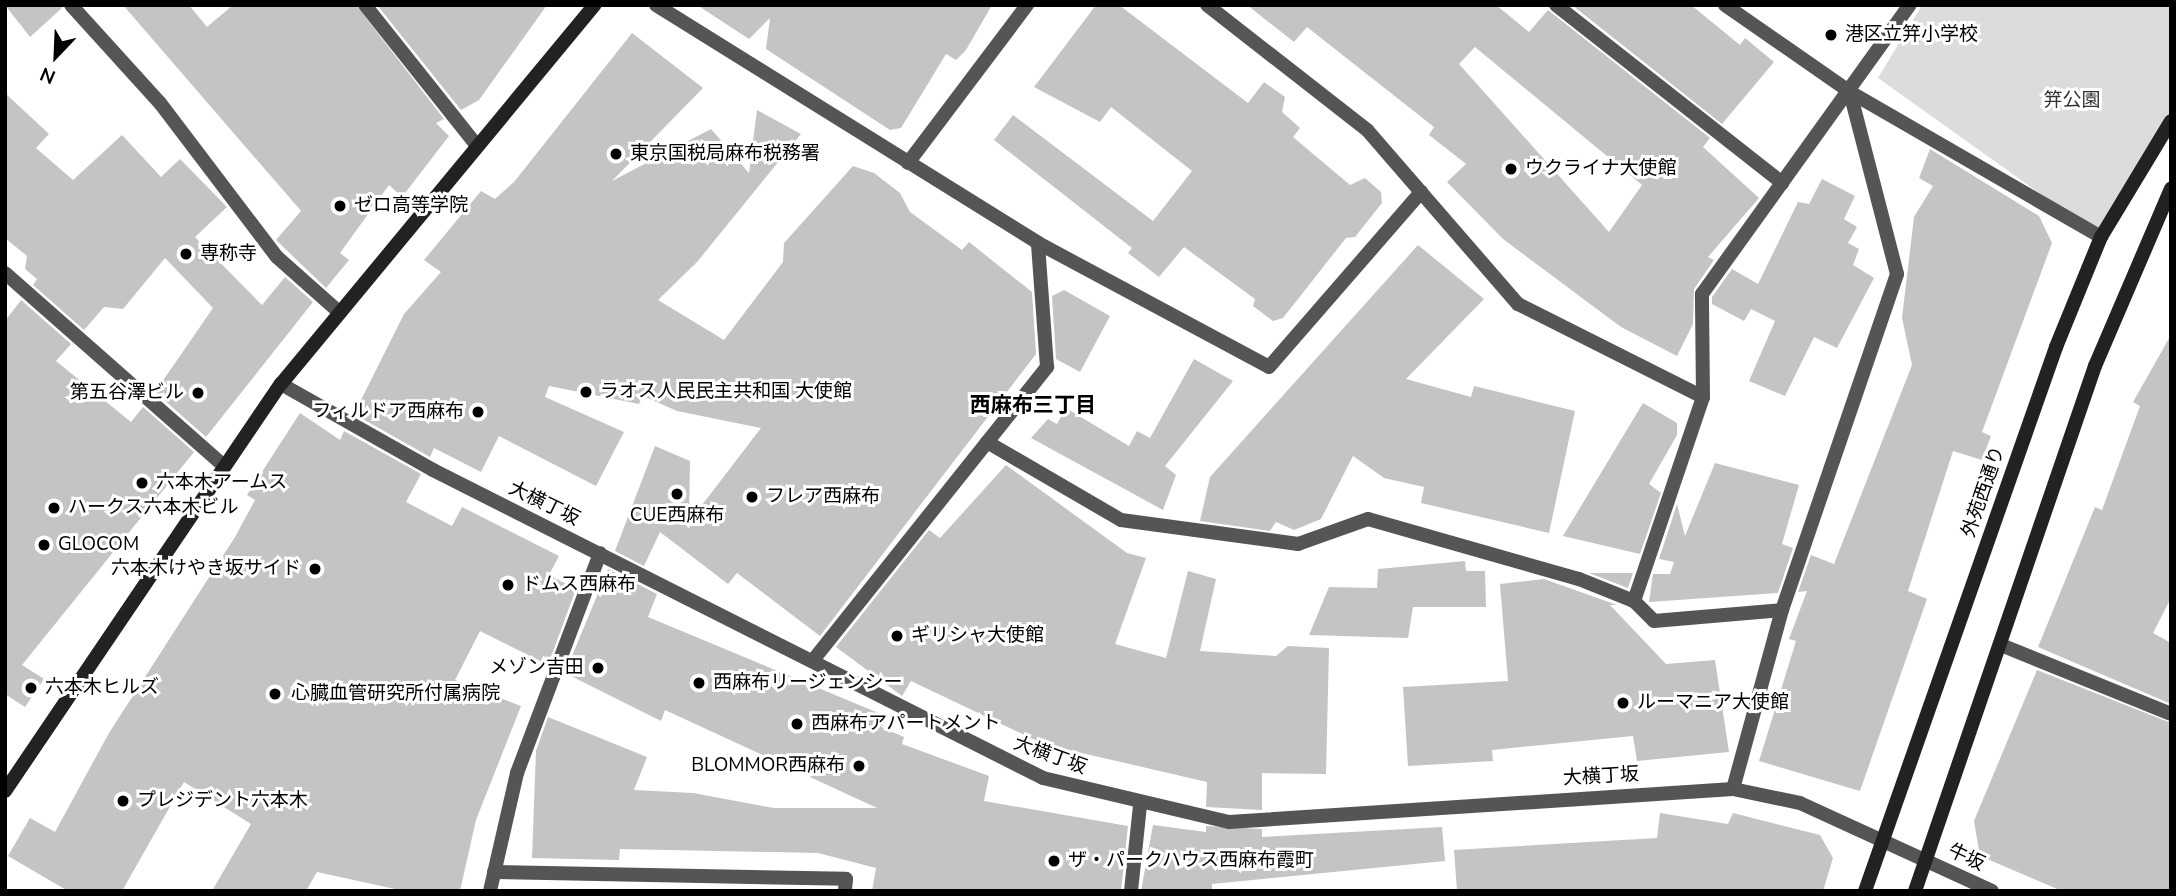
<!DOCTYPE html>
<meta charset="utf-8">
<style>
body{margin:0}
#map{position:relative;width:2176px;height:896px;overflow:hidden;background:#fff;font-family:"Nunito Sans","Noto Sans JP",sans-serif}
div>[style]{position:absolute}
.green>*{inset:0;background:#dcdcdc}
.building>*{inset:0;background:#c4c4c4}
.lane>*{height:14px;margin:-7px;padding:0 7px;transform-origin:7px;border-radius:7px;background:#555}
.street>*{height:14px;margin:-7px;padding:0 7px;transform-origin:7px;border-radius:7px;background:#555}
.secondary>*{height:14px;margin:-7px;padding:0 7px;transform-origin:7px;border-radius:7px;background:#222}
.dots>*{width:19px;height:19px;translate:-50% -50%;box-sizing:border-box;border:4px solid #fff;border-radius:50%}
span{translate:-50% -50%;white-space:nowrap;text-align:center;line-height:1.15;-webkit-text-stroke:6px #fff;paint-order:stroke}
.poi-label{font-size:19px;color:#000}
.left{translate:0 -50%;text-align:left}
.right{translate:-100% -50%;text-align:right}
.park-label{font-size:19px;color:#333}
.street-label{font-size:19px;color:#000}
.neighbourhood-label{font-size:21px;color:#000;font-weight:700}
.frame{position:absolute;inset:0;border:7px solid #000;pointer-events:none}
.north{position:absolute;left:21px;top:21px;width:70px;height:70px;-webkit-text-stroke:5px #fff;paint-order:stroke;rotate:203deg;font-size:19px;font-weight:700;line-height:28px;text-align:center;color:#000}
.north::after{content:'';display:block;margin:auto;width:24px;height:32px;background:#000;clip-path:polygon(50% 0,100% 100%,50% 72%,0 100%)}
</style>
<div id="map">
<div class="green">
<i style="clip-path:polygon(1922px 5px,2171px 5px,2171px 121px,2101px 237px,1878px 78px)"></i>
</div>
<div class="building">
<i style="clip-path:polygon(5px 5px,62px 5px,62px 8px,30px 37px)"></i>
<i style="clip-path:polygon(123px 5px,189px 5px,207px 27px,233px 5px,356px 5px,444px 119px,436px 123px,449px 136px,402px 197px,389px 185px,340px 253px,349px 260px,326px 288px,276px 240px,301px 211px)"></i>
<i style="clip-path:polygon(377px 5px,547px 5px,479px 100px,461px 110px)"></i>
<i style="clip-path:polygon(697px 5px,992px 5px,966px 50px,956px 60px,946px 54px,901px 128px,890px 130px,766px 49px,770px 18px,749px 39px)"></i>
<i style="clip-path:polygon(1096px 5px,1119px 5px,1248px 103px,1264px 82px,1285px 97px,1282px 112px,1300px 128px,1293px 137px,1350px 185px,1365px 178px,1381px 192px,1382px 203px,1355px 237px,1346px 238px,1283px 318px,1273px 321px,1253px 306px,1255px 299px,1184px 247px,1159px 277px,1128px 253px,1132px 248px,994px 140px,1013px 115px,1153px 221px,1192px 171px,1111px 107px,1100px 122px,1034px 87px)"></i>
<i style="clip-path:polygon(evenodd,1247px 5px,1496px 5px,1529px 32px,1548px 10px,1710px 138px,1703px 147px,1759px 198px,1708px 257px,1714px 260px,1694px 289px,1693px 324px,1677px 356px,1621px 327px,1503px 239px,1447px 182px,1466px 164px,1429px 135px,1434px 127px,1307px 27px,1294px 42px,1247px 5px,1475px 47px,1642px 185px,1609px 232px,1459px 64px,1475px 47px)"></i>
<i style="clip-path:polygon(1572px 5px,1691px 5px,1740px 45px,1745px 38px,1774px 62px,1722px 124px)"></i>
<i style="clip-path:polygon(632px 33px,703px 88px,612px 181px,711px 129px,749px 173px,757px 110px,801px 134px,697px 262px,658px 300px,724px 340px,783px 262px,784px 243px,853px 166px,874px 173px,900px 193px,910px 212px,962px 250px,969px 242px,1032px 292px,1036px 354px,820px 636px,737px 573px,728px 584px,660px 532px,644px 566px,615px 551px,655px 446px,690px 461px,689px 522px,761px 428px,677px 411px,643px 396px,639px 404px,549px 386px,545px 397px,624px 432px,596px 486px,499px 436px,481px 472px,434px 448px,430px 457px,354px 414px,404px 314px,441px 272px,424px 260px,481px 191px,495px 199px,514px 182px)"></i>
<i style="clip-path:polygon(5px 93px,49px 134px,36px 148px,73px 180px,122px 135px,161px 177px,180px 159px,227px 207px,195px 237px,262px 305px,285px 277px,313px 302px,206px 437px,155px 392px,213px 308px,165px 258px,123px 309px,104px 307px,84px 330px,33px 285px,37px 279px,25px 269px,27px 256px,5px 238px)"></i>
<i style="clip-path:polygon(1930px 149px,2039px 216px,2052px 243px,1982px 432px,1991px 436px,1982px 460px,1953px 451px,1908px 591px,1927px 599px,1860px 791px,1759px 761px,1796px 641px,1789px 639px,1807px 591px,1798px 592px,1811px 555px,1834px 564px,1912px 365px,1902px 318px,1914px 217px,1933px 186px,1919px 178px)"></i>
<i style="clip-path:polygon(1822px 179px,1855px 196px,1844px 219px,1857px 227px,1848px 243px,1859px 249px,1853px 265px,1874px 278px,1837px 348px,1814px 337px,1785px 396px,1749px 381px,1775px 321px,1751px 309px,1744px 321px,1712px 304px,1712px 297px,1732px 269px,1758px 284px,1798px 202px,1809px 204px)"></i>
<i style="clip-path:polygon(1418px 245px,1484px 299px,1406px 379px,1471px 397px,1474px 386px,1575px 411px,1549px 533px,1421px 503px,1424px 487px,1384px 478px,1353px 456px,1321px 519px,1294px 530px,1276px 522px,1270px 531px,1200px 521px,1210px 477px)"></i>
<i style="clip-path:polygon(1064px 290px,1110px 316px,1080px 372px,1056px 359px,1052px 296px)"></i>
<i style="clip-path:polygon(21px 300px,71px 344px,56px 361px,131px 422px,143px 407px,194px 452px,22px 665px,44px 679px,25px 707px,5px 694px,5px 321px)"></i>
<i style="clip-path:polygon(2171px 335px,2171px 598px,2153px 633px,2171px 643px,2171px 704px,2038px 647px,2095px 507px,2102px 510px,2140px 406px,2133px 402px)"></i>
<i style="clip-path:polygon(1194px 359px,1233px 381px,1165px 466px,1176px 475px,1163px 510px,1031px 438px,1048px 419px,1057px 424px,1066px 408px,1129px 446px,1137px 431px,1150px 438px)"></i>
<i style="clip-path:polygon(1643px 403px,1677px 423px,1677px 435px,1649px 484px,1661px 493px,1640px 554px,1563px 536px)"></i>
<i style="clip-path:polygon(300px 413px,340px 440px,344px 431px,421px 474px,406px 502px,452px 526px,462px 507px,559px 556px,549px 575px,576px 589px,548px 665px,480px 631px,455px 680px,521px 706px,476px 820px,460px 891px,404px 891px,317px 872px,306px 891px,212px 891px,251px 824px,184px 782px,122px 891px,68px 891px,8px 856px,30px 818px,55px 832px,109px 733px,235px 537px,255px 500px,247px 495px)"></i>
<i style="clip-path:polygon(1715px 463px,1799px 485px,1782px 544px,1793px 548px,1778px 593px,1649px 602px,1653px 574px,1670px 574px,1674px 562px,1659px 559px,1677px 504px,1685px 536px)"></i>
<i style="clip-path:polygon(1006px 465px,1127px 553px,1146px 558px,1115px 644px,1166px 658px,1188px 571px,1216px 579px,1200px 651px,1276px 656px,1288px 646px,1329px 648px,1326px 774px,1262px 773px,1262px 810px,1206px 807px,1207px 782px,1043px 744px,911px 681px,902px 696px,836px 647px,929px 530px,940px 538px)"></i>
<i style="clip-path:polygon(1465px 561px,1466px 571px,1485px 571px,1486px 607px,1413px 607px,1408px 638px,1309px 635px,1329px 587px,1377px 588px,1378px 569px)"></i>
<i style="clip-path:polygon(608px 569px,657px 594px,648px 617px,888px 717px,881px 727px,904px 737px,902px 744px,989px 776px,984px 801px,1128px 826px,1121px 891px,872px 891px,876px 868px,818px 853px,620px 849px,619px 860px,532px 858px,536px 751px,548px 717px,647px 757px,634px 790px,693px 793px,774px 808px,877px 808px,665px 710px,661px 721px,565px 673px)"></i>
<i style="clip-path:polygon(1589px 573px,1633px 573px,1628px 588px)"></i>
<i style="clip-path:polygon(1544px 579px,1617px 605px,1610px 605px,1666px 664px,1715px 660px,1729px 752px,1637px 761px,1633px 736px,1492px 750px,1493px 761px,1408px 766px,1403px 687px,1508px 681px,1500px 584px)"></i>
<i style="clip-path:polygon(2037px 670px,2171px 723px,2171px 891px,2062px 891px,1980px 856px,1974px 821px)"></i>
<i style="clip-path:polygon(1660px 813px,1728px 824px,1733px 813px,1820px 835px,1833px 858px,1823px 891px,1457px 891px,1454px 850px,1657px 838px)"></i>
<i style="clip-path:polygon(1153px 825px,1206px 832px,1206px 826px,1262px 829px,1262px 837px,1442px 827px,1445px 861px,1212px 884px,1212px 891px,1141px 891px)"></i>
</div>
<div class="lane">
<i style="left:71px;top:5px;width:132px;rotate:47.8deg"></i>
<i style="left:160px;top:103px;width:193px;rotate:52.8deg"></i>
<i style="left:277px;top:257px;width:84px;rotate:41.6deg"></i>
<i style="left:1556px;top:5px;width:288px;rotate:38.2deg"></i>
<i style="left:1725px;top:5px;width:152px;rotate:34.8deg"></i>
<i style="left:2001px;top:645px;width:183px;rotate:22.1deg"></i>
<i style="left:1131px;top:891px;width:86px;rotate:-84deg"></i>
</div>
<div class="street">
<i style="left:365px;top:5px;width:180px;rotate:51.5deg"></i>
<i style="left:656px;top:5px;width:450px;rotate:31.9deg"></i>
<i style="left:1038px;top:243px;width:262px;rotate:28.2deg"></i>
<i style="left:1269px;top:367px;width:232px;rotate:-49deg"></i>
<i style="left:1207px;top:5px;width:204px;rotate:38deg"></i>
<i style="left:1368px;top:131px;width:229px;rotate:49.1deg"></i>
<i style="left:1518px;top:304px;width:207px;rotate:26.7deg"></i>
<i style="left:1850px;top:92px;width:290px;rotate:30deg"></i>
<i style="left:908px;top:163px;width:198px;rotate:-53deg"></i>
<i style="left:5px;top:273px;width:289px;rotate:41.4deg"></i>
<i style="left:281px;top:384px;width:175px;rotate:29.5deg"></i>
<i style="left:433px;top:470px;width:683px;rotate:26.79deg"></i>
<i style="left:1043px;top:778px;width:191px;rotate:13.3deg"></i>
<i style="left:1229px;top:822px;width:505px;rotate:-3.75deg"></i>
<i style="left:1733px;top:789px;width:68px;rotate:11.8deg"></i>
<i style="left:1800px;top:803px;width:211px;rotate:24.6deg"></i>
<i style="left:987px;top:442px;width:155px;rotate:30.2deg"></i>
<i style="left:1121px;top:520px;width:179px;rotate:7.7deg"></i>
<i style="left:1298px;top:544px;width:74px;rotate:-19.7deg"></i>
<i style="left:1368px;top:519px;width:219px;rotate:15.9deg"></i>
<i style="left:1579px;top:579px;width:59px;rotate:21.8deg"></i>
<i style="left:1634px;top:601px;width:28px;rotate:45deg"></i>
<i style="left:1654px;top:621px;width:128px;rotate:-4.9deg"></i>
<i style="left:1634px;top:601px;width:215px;rotate:-71.3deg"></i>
<i style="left:1703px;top:397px;width:103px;rotate:-90.6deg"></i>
<i style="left:1702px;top:294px;width:356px;rotate:-54.3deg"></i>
<i style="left:814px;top:659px;width:374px;rotate:-51.4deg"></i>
<i style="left:1047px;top:367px;width:124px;rotate:-94.2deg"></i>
<i style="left:1733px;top:789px;width:186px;rotate:-74.7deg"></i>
<i style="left:1782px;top:610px;width:355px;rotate:-71.1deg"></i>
<i style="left:1897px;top:274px;width:188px;rotate:-104.5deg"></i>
<i style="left:494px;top:872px;width:352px;rotate:1.1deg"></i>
<i style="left:846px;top:879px;width:12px;rotate:95deg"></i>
<i style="left:490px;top:891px;width:121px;rotate:-77.1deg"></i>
<i style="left:517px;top:773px;width:235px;rotate:-69.3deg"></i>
</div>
<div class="secondary">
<i style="left:5px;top:791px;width:492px;rotate:-55.9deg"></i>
<i style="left:281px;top:384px;width:492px;rotate:-50.4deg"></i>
<i style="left:1865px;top:891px;width:577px;rotate:-70.65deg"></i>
<i style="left:2056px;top:347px;width:119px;rotate:-67.8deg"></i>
<i style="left:2101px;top:237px;width:135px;rotate:-58.9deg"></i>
<i style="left:1915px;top:891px;width:555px;rotate:-71.08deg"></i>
<i style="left:2095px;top:366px;width:193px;rotate:-66.8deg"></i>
</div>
<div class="dots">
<i style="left:1831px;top:35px;background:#000"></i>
<i style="left:616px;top:154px;background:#000"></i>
<i style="left:1511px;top:169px;background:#000"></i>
<i style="left:340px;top:206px;background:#000"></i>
<i style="left:186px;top:254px;background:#000"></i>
<i style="left:586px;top:392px;background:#000"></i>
<i style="left:198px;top:393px;background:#000"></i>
<i style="left:478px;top:412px;background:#000"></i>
<i style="left:142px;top:483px;background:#000"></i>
<i style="left:677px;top:494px;background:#000"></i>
<i style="left:752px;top:497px;background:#000"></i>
<i style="left:54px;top:508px;background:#000"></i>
<i style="left:44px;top:545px;background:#000"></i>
<i style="left:315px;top:569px;background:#000"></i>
<i style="left:508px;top:585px;background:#000"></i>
<i style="left:897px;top:636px;background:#000"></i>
<i style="left:598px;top:668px;background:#000"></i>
<i style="left:699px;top:683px;background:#000"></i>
<i style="left:31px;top:688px;background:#000"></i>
<i style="left:275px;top:694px;background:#000"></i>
<i style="left:1623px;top:703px;background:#000"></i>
<i style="left:797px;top:724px;background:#000"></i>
<i style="left:859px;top:766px;background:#000"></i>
<i style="left:123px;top:801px;background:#000"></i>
<i style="left:1054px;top:861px;background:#000"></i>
</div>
<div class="poi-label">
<span class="left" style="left:1845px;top:35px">港区立笄小学校</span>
<span class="left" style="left:630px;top:154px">東京国税局麻布税務署</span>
<span class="left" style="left:1525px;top:169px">ウクライナ大使館</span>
<span class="left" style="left:354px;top:206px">ゼロ高等学院</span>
<span class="left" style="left:200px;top:254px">専称寺</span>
<span class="left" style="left:600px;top:392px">ラオス人民民主共和国 大使館</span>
<span class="right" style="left:184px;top:393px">第五谷澤ビル</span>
<span class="right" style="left:464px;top:412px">フィルドア西麻布</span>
<span class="left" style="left:156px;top:483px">六本木アームス</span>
<span class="left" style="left:766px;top:497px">フレア西麻布</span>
<span class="left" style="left:68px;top:508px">ハークス六本木ビル</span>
<span style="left:677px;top:516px">CUE西麻布</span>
<span class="left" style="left:58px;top:545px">GLOCOM</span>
<span class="right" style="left:301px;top:569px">六本木けやき坂サイド</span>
<span class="left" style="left:522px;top:585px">ドムス西麻布</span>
<span class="left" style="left:911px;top:636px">ギリシャ大使館</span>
<span class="right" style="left:584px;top:668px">メゾン吉田</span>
<span class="left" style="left:713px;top:683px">西麻布リージェンシー</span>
<span class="left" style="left:45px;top:688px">六本木ヒルズ</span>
<span class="left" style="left:291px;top:694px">心臓血管研究所付属病院</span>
<span class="left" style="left:1637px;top:703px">ルーマニア大使館</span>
<span class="left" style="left:811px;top:724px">西麻布アパートメント</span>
<span class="right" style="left:845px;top:766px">BLOMMOR西麻布</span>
<span class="left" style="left:137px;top:801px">プレジデント六本木</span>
<span class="left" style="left:1068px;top:861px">ザ・パークハウス西麻布霞町</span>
</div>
<div class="park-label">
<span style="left:2072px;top:101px">笄公園</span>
</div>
<div class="street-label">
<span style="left:1984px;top:492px;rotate:-71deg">外苑西通り</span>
<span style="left:544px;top:504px;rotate:26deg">大横丁坂</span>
<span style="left:1050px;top:756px;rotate:20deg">大横丁坂</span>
<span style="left:1601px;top:777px;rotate:-3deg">大横丁坂</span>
<span style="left:1966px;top:858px;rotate:25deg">牛坂</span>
</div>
<div class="neighbourhood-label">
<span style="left:1033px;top:405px">西麻布三丁目</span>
</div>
<div class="frame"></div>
<div class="north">N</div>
</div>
